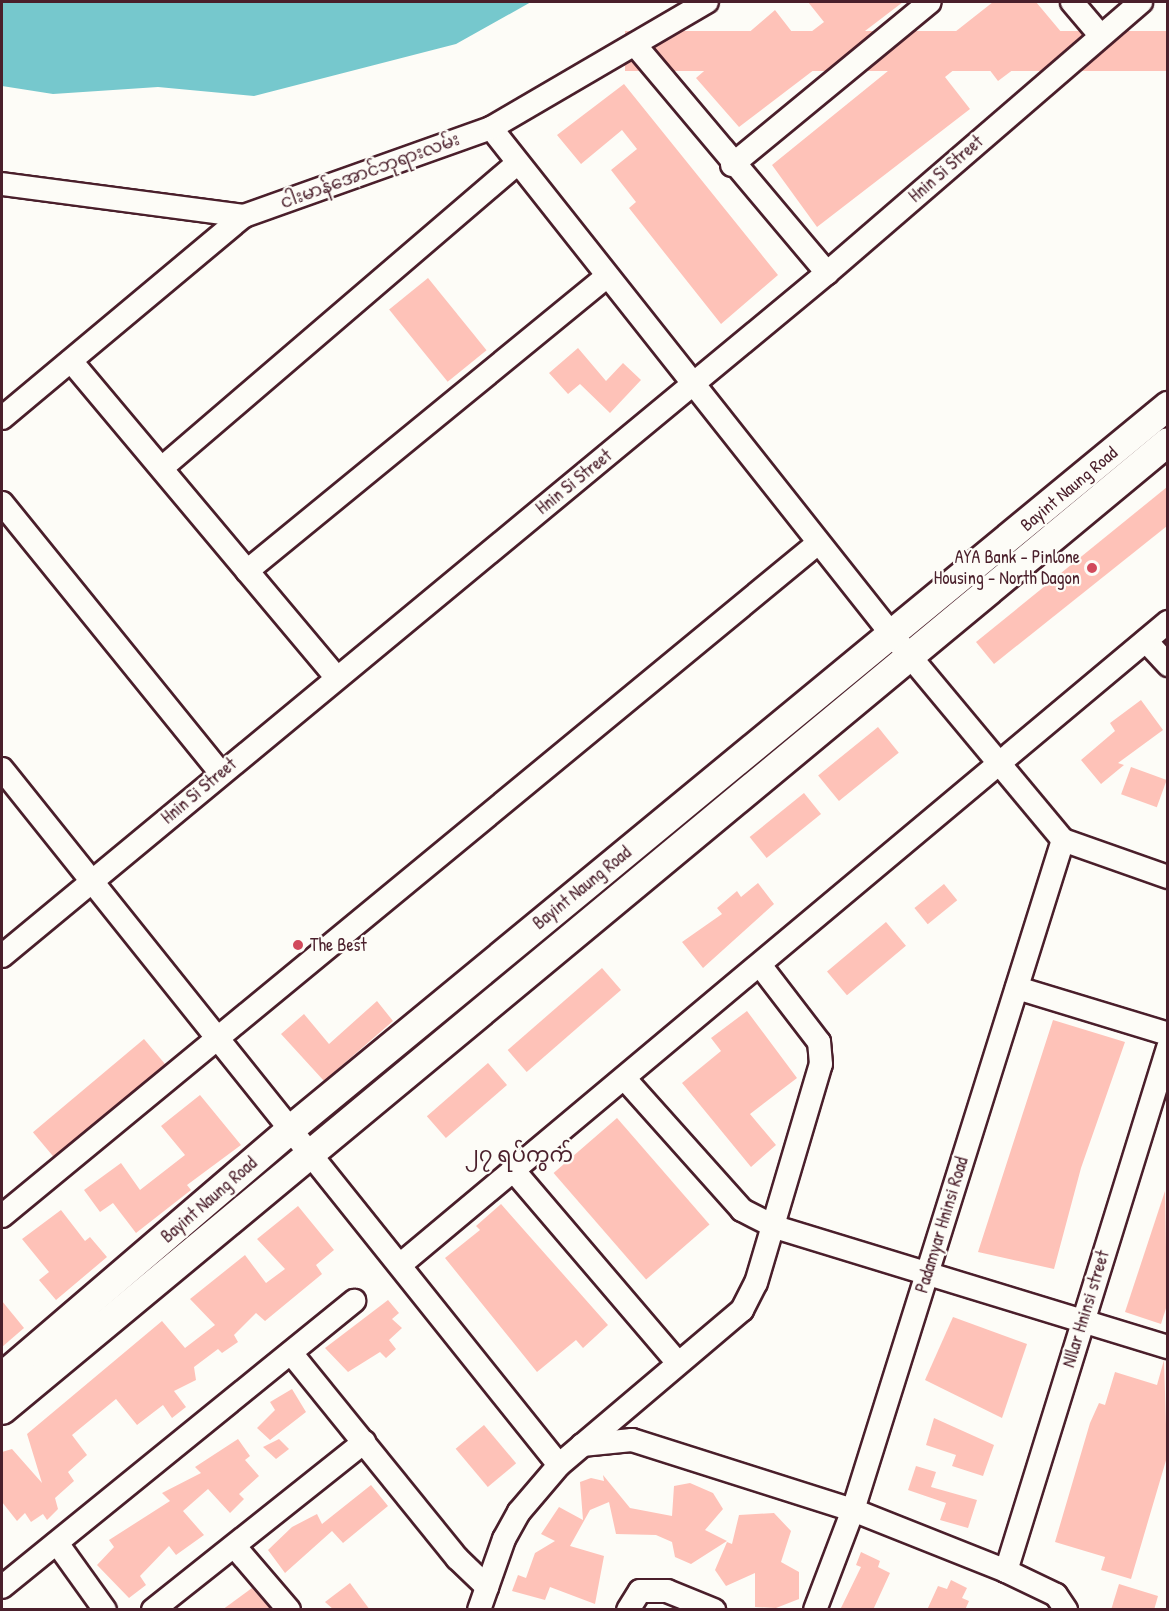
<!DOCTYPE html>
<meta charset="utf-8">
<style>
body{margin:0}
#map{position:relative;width:1169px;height:1611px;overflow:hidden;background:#fdfcf7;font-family:"Patrick Hand","Noto Sans Myanmar",sans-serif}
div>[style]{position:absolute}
.water>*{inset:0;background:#76c8cd}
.building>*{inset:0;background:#fec2b8;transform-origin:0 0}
.roads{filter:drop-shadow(2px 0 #4a1f2b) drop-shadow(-2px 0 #4a1f2b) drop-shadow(0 2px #4a1f2b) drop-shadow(0 -2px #4a1f2b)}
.minor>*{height:22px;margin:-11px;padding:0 11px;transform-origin:11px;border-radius:11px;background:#fdfcf7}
.major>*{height:28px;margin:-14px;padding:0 14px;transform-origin:14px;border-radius:14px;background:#fdfcf7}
.dots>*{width:16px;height:16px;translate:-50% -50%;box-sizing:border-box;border:3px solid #fdfcf7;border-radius:50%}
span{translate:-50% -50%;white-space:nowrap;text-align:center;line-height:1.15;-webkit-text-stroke:4.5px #fdfcf7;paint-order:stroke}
.street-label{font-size:18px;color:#4a1f2b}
.poi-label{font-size:18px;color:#4a1f2b}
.right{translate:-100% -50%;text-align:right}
.left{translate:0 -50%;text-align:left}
.quarter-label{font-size:21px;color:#4a1f2b}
.frame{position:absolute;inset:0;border:3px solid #4a1f2b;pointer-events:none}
</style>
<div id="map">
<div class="water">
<i style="clip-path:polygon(2px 2px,531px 2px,456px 44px,254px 96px,158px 87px,53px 94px,2px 86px)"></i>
</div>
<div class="building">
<i style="clip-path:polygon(808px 2px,903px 2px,739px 127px,696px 78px,775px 10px,799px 41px,824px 22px)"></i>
<i style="clip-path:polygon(993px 2px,1036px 2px,1062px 33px,998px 81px,976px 52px,945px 77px,970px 109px,817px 227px,772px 165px,920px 45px,927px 54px)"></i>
<i style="left:1167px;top:31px;width:40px;height:542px;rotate:90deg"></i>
<i style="clip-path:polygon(624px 84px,778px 275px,721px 324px,629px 208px,636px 202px,611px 170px,637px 149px,622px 130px,581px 164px,557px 135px)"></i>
<i style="left:428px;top:278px;width:93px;height:50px;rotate:51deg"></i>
<i style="clip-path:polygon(578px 348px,606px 381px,623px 363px,641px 380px,610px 413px,580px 384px,568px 394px,549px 373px)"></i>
<i style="clip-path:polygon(1167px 487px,1167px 526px,994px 664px,976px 642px)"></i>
<i style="clip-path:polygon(1141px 700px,1163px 730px,1118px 763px,1124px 765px,1101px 784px,1081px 760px,1115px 731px,1110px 723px)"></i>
<i style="left:878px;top:727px;width:33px;height:77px;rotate:51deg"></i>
<i style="left:1131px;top:767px;width:38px;height:29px;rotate:20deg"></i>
<i style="left:804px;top:793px;width:27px;height:70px;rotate:51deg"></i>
<i style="clip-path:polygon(758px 883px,774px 904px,703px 968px,682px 942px,722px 914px,717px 908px,737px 891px,741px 897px)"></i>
<i style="left:944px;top:884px;width:21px;height:38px;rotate:51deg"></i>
<i style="left:886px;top:922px;width:31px;height:77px;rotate:50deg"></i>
<i style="left:602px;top:968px;width:29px;height:125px;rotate:49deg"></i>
<i style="clip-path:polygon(377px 1001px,393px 1021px,324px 1081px,281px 1034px,304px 1014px,329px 1044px)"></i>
<i style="clip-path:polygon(747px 1011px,797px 1078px,750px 1114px,776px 1145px,751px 1167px,682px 1083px,721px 1051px,711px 1038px)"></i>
<i style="clip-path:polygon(1053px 1020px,1125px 1042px,1081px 1168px,1054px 1269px,978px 1252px)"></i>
<i style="left:144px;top:1039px;width:33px;height:145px;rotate:50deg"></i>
<i style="left:488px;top:1063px;width:29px;height:81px;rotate:49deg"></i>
<i style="clip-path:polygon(200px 1095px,241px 1145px,187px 1185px,191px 1190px,136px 1233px,113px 1203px,100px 1212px,84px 1190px,121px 1163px,140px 1190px,185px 1155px,161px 1126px)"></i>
<i style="left:617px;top:1118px;width:141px;height:84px;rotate:49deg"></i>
<i style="clip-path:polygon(1165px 1191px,1167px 1305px,1161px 1324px,1125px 1312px)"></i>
<i style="clip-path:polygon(501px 1204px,608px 1325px,583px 1348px,576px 1340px,537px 1372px,445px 1258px,480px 1230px,476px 1226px)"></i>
<i style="clip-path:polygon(298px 1206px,334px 1250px,316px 1265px,322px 1274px,265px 1321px,256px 1313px,234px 1335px,238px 1342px,222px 1353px,218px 1349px,194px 1367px,196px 1380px,174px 1391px,186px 1407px,172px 1418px,163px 1405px,137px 1425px,116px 1399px,72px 1435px,87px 1455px,68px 1472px,74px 1481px,55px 1498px,58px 1509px,47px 1520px,43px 1514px,31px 1522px,25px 1513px,17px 1521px,2px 1502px,2px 1452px,12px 1449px,42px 1483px,27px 1434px,162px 1321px,185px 1348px,215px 1325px,190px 1299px,245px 1255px,266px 1283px,285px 1269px,257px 1239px)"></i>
<i style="clip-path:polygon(61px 1210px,85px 1241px,90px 1237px,107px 1257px,56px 1300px,39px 1280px,49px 1272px,22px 1239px)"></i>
<i style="clip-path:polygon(388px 1300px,399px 1313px,392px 1319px,402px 1328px,389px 1340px,396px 1349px,386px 1358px,380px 1352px,348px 1372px,325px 1348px)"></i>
<i style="clip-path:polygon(2px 1301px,24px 1328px,2px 1347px)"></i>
<i style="clip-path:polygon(953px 1317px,1027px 1344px,1002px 1418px,925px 1380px)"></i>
<i style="clip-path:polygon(1164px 1360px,1167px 1457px,1131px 1579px,1101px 1570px,1105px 1557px,1055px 1542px,1090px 1423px,1099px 1403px,1105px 1405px,1115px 1372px,1157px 1385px)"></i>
<i style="clip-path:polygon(292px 1389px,306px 1412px,270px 1440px,257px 1428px,275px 1410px,270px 1402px)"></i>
<i style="clip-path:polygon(934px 1418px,994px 1445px,983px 1476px,952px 1466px,956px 1455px,926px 1445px)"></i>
<i style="left:484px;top:1425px;width:50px;height:37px;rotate:50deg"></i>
<i style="clip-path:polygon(238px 1439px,250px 1456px,245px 1460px,259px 1476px,239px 1494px,244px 1499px,230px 1513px,208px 1489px,183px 1511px,204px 1535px,176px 1555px,169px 1546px,140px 1576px,146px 1585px,129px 1598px,97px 1565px,114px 1547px,109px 1540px,170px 1501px,162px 1493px,201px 1473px,195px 1467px)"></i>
<i style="clip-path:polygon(279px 1439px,289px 1449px,276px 1459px,263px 1447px)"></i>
<i style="clip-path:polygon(916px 1466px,936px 1472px,931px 1487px,977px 1500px,968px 1528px,940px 1520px,946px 1503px,908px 1490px)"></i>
<i style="clip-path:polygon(603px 1475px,630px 1508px,672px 1516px,674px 1486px,690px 1483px,713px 1493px,723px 1509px,705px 1530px,727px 1541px,691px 1564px,675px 1557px,672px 1542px,656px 1535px,616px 1534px,609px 1502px,590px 1510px,570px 1546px,604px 1556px,595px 1604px,550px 1587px,545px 1600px,512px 1591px,518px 1575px,526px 1578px,535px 1553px,555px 1541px,541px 1534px,559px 1507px,583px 1520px,580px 1482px,591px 1478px,604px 1481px)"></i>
<i style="clip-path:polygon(371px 1485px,388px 1506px,343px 1543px,332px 1531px,285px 1573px,268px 1550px,292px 1527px,317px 1514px,322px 1524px)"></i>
<i style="clip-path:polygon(774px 1513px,791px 1531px,781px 1562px,799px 1572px,799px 1599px,776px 1608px,755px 1607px,755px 1573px,726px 1586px,715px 1570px,727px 1542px,732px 1544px,739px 1515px)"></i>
<i style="clip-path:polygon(861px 1552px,880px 1561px,878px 1567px,890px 1573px,873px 1610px,840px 1610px,861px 1567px,856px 1565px)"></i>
<i style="clip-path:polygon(951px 1580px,967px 1588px,962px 1598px,969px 1601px,965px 1610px,927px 1610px,938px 1586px,947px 1589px)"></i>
<i style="clip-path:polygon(350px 1583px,370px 1610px,334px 1610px,325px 1602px)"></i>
<i style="clip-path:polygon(1119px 1584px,1158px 1596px,1154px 1610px,1111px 1610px)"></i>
<i style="clip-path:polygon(252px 1588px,271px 1610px,222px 1610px)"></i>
</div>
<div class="roads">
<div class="minor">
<i style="left:1072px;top:2px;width:43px;rotate:49.7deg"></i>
<i style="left:636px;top:46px;width:297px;rotate:49.9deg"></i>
<i style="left:491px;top:128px;width:648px;rotate:51.64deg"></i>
<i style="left:893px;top:636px;width:266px;rotate:50.2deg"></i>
<i style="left:1063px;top:840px;width:111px;rotate:19.4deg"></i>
<i style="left:732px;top:165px;width:256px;rotate:-39.5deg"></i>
<i style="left:2px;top:184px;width:244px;rotate:7.5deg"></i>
<i style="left:244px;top:216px;width:262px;rotate:-19.6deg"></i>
<i style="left:491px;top:128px;width:250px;rotate:-30.3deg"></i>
<i style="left:71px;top:361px;width:412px;rotate:50deg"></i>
<i style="left:2px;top:418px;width:315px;rotate:-39.9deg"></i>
<i style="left:163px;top:467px;width:467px;rotate:-40.6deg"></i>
<i style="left:2px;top:503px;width:348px;rotate:51deg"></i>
<i style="left:247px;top:571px;width:464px;rotate:-39.3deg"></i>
<i style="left:1146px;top:641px;width:33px;rotate:47deg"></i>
<i style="left:2px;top:769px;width:891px;rotate:51.33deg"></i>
<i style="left:2px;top:956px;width:1071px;rotate:-39.62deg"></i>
<i style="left:827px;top:273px;width:415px;rotate:-40.8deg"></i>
<i style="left:1017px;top:988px;width:158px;rotate:16.9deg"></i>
<i style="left:625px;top:1079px;width:176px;rotate:48.2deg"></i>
<i style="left:742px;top:1210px;width:37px;rotate:27deg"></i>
<i style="left:775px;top:1227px;width:411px;rotate:17deg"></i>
<i style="left:514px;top:1171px;width:251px;rotate:49.5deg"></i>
<i style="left:2px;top:1216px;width:1058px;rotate:-39.51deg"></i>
<i style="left:400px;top:1265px;width:1002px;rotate:-39.94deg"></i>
<i style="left:291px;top:1353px;width:264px;rotate:51deg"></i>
<i style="left:457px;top:1558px;width:42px;rotate:44deg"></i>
<i style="left:582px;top:1445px;width:50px;rotate:-5.7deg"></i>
<i style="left:632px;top:1440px;width:232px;rotate:17.6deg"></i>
<i style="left:853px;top:1510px;width:165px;rotate:21.7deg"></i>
<i style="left:1006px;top:1571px;width:55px;rotate:25.6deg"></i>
<i style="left:1056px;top:1595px;width:18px;rotate:56deg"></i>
<i style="left:57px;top:1543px;width:82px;rotate:54.4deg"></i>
<i style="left:235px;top:1547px;width:83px;rotate:49.4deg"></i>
<i style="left:1006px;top:1571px;width:548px;rotate:-72.79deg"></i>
<i style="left:2px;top:1587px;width:454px;rotate:-39.1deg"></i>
<i style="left:153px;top:1610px;width:270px;rotate:-38.5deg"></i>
<i style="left:479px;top:1610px;width:75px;rotate:-70.6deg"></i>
<i style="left:504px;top:1539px;width:31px;rotate:-61deg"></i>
<i style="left:519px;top:1512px;width:62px;rotate:-49.6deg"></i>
<i style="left:559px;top:1465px;width:240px;rotate:-40.3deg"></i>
<i style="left:742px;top:1310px;width:30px;rotate:-63deg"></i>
<i style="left:756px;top:1283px;width:228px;rotate:-73.5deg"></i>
<i style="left:821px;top:1064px;width:22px;rotate:-95deg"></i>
<i style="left:819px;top:1042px;width:97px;rotate:-127.5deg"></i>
<i style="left:628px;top:1610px;width:22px;rotate:-58deg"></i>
<i style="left:640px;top:1591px;width:27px"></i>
<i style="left:667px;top:1591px;width:51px;rotate:22deg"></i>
<i style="left:815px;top:1610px;width:107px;rotate:-69.2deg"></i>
<i style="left:853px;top:1510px;width:702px;rotate:-72.6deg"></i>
</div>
<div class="major">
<i style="left:2px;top:1377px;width:381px;rotate:-40.6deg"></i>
<i style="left:291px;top:1129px;width:1137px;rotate:-39.5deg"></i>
<i style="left:2px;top:1410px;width:1515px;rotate:-39.7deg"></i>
</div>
</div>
<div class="dots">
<i style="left:1092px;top:568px;background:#d1495b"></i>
<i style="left:298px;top:945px;background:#d1495b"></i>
</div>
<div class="street-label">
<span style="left:946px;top:169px;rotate:-41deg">Hnin Si Street</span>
<span style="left:370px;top:171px;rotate:-20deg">ငါးမာန်အောင်ဘုရားလမ်း</span>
<span style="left:574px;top:482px;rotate:-39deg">Hnin Si Street</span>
<span style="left:1069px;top:489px;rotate:-40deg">Bayint Naung Road</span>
<span style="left:199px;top:791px;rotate:-40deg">Hnin Si Street</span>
<span style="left:582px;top:888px;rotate:-39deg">Bayint Naung Road</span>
<span style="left:209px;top:1200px;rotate:-41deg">Bayint Naung Road</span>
<span style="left:942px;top:1225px;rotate:-73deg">Padamyar Hninsi Road</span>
<span style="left:1086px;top:1309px;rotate:-73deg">NIlar Hninsi street</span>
</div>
<div class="poi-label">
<span class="right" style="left:1080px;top:568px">AYA Bank - Pinlone<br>Housing - North Dagon</span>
<span class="left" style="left:310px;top:945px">The Best</span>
</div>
<div class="quarter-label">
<span style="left:519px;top:1155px">၂၇ ရပ်ကွက်</span>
</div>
<div class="frame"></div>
</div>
